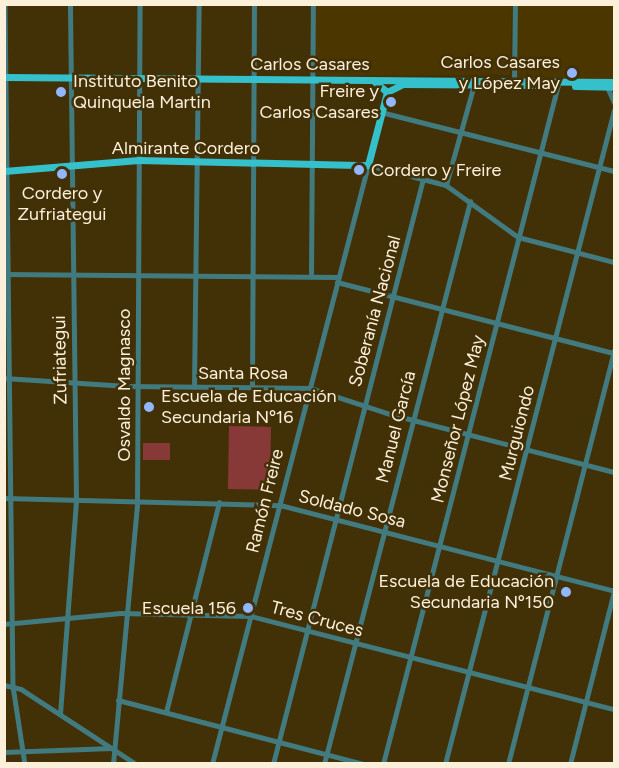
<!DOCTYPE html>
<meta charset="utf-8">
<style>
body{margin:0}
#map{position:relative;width:619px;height:768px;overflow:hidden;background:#423006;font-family:Figtree,sans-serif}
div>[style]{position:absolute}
.built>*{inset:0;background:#4b3600;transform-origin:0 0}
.green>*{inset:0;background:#873938;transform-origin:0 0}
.street>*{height:4.5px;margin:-2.25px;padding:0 2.25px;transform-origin:2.25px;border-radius:2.25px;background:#417b80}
.primary>*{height:7px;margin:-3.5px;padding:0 3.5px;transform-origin:3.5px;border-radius:3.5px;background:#35c1cc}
.dots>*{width:16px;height:16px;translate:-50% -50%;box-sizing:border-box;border:3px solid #423006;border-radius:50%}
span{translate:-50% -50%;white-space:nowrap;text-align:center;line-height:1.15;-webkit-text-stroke:5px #423006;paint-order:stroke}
.poi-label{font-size:18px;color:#fcf0db}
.right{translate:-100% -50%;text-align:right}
.left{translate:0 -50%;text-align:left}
.street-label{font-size:18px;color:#fcf0db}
.frame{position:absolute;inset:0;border:6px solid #fcf0db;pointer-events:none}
</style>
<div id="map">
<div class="built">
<i style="clip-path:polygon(315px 5px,512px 5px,510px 75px,320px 76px,314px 70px)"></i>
<i style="left:517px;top:5px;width:97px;height:74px"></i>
</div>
<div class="green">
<i style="left:229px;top:426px;width:42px;height:63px;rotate:1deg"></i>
<i style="left:170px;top:443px;width:17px;height:27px;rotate:90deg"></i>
</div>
<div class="street">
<i style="left:5px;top:4px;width:682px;rotate:89.33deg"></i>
<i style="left:13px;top:686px;width:79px;rotate:81.3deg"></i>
<i style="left:514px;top:82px;width:78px;rotate:-89.3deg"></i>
<i style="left:607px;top:86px;width:17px;rotate:66deg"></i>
<i style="left:381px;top:112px;width:240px;rotate:14.2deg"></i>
<i style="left:446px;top:185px;width:104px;rotate:-74.4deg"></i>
<i style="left:4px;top:274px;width:334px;rotate:0.5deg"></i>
<i style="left:311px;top:276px;width:272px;rotate:-89.6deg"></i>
<i style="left:337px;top:282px;width:286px;rotate:14.4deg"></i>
<i style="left:4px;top:378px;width:123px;rotate:3.7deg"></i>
<i style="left:127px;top:386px;width:183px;rotate:0.6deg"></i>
<i style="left:310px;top:388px;width:84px;rotate:18deg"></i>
<i style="left:390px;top:414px;width:231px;rotate:14.5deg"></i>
<i style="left:252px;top:386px;width:382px;rotate:-89.7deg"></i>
<i style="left:194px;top:387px;width:383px;rotate:-89.3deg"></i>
<i style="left:4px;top:498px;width:276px;rotate:1.5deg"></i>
<i style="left:280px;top:505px;width:345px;rotate:14.4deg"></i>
<i style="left:4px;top:624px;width:117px;rotate:-5.4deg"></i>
<i style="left:120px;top:613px;width:131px;rotate:1.3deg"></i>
<i style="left:251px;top:616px;width:375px;rotate:14.4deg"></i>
<i style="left:4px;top:685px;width:17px;rotate:13deg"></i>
<i style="left:21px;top:689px;width:137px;rotate:33.1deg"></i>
<i style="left:118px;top:700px;width:254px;rotate:14.6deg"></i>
<i style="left:166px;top:712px;width:216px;rotate:-75.8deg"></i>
<i style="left:60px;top:714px;width:215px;rotate:-85.7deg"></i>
<i style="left:76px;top:500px;width:496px;rotate:-90.7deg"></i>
<i style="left:4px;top:752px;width:108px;rotate:-2.1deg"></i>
<i style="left:113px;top:764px;width:262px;rotate:-84.7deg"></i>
<i style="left:137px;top:503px;width:499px;rotate:-89.7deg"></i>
<i style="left:212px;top:764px;width:619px;rotate:-75.4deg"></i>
<i style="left:368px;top:165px;width:81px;rotate:14.4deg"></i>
<i style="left:446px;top:185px;width:89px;rotate:35.8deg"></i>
<i style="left:518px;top:237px;width:99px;rotate:14.6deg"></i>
<i style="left:273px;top:764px;width:604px;rotate:-75.62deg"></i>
<i style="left:324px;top:764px;width:581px;rotate:-75.44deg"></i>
<i style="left:383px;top:764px;width:705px;rotate:-75.55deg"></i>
<i style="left:445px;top:764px;width:675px;rotate:-75.51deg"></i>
<i style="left:508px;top:764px;width:427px;rotate:-75.6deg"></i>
<i style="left:570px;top:764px;width:178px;rotate:-75.7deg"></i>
</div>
<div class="primary">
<i style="left:4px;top:77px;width:610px;rotate:0.47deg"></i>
<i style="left:575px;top:86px;width:39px;rotate:1deg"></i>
<i style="left:387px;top:92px;width:18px;rotate:-27deg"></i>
<i style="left:403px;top:84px;width:149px;rotate:0.4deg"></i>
<i style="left:4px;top:171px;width:135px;rotate:-4.7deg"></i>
<i style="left:139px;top:160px;width:229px;rotate:1.3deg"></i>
<i style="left:368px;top:165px;width:75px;rotate:-75.4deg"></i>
<i style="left:387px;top:92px;width:17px;rotate:-140deg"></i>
</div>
<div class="dots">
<i style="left:572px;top:73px;background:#93b7fd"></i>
<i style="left:61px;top:92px;background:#93b7fd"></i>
<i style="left:391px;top:102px;background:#93b7fd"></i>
<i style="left:359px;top:170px;background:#93b7fd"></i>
<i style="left:62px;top:174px;background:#93b7fd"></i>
<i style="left:149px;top:407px;background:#93b7fd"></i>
<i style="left:566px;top:592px;background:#93b7fd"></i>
<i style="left:248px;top:608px;background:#93b7fd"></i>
</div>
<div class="poi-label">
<span class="right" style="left:560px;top:73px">Carlos Casares<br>y López May</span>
<span class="left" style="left:73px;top:92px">Instituto Benito<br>Quinquela Martin</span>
<span class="right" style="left:379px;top:102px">Freire y<br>Carlos Casares</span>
<span class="left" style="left:371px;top:170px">Cordero y Freire</span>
<span style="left:62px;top:204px">Cordero y<br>Zufriategui</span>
<span class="left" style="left:161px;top:407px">Escuela de Educación<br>Secundaria Nº16</span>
<span class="right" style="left:554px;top:592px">Escuela de Educación<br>Secundaria Nº150</span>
<span class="right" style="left:236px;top:608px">Escuela 156</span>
</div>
<div class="street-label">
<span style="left:310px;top:64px">Carlos Casares</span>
<span style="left:186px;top:148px">Almirante Cordero</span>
<span style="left:375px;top:311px;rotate:-75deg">Soberanía Nacional</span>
<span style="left:60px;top:360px;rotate:-91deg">Zufriategui</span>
<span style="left:243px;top:373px">Santa Rosa</span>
<span style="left:124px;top:385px;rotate:-90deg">Osvaldo Magnasco</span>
<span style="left:458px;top:419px;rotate:-76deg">Monseñor López May</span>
<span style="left:396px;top:427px;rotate:-76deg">Manuel García</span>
<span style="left:517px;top:433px;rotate:-76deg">Murguiondo</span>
<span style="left:265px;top:501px;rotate:-76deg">Ramón Freire</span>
<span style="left:352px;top:509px;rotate:14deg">Soldado Sosa</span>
<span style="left:317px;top:619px;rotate:15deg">Tres Cruces</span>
</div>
<div class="frame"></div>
</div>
